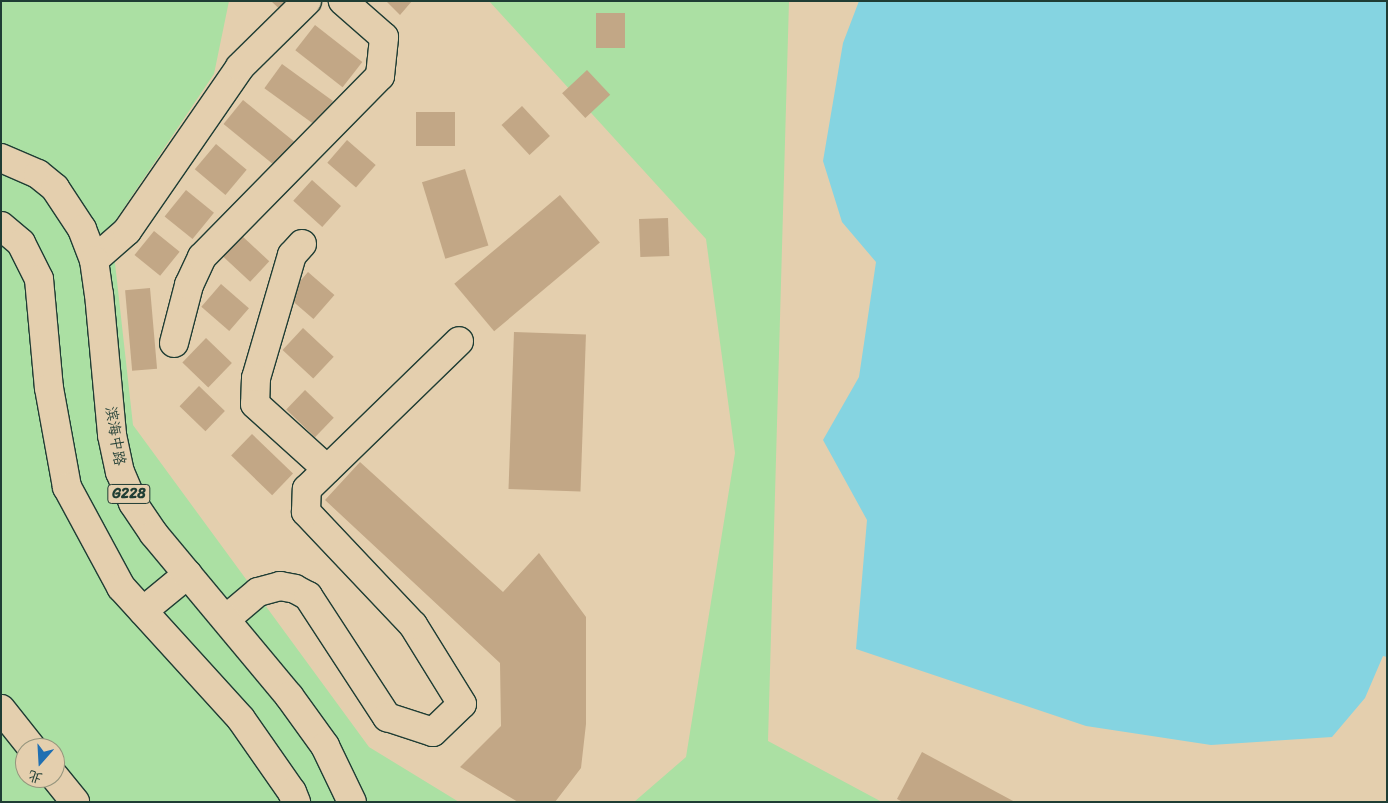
<!DOCTYPE html>
<meta charset="utf-8">
<style>
body{margin:0}
#map{position:relative;width:1388px;height:803px;overflow:hidden;background:#e4cfae;font-family:Sriracha,"LXGW WenKai TC",sans-serif}
div>[style]{position:absolute}
.green>*{inset:0;background:#abe0a3}
.water>*{inset:0;background:#85d4e1}
.building>*{inset:0;background:#c2a786;transform-origin:0 0}
.roads{filter:drop-shadow(1px 0 #1f3d34) drop-shadow(-1px 0 #1f3d34) drop-shadow(0 1px #1f3d34) drop-shadow(0 -1px #1f3d34)}
.minor>*{height:28px;margin:-14px;padding:0 14px;transform-origin:14px;border-radius:14px;background:#e4cfae}
.highway>*{height:28px;margin:-14px;padding:0 14px;transform-origin:14px;border-radius:14px;background:#e4cfae}
span{translate:-50% -50%;white-space:nowrap;text-align:center;line-height:1.15;-webkit-text-stroke:4px #e4cfae;paint-order:stroke}
.shield-label span{padding:1px 4px;background:#e4cfae;border:1px solid;border-radius:4px;-webkit-text-stroke-width:0}
.shield-label{font-size:14px;color:#1f3d34;font-weight:700}
.street-label{font-size:15px;color:#1f3d34}
.frame{position:absolute;inset:0;border:2px solid #1f3d34;pointer-events:none}
.north{position:absolute;left:15px;top:738px;width:50px;height:50px;box-sizing:border-box;background:#e4cfae;border:1px solid #95957d;border-radius:50%;rotate:199deg;font-size:14px;font-weight:700;line-height:20px;text-align:center;color:#1f3d34}
.north::after{content:'';display:block;margin:auto;width:18px;height:22px;background:#1f6fb2;clip-path:polygon(50% 0,100% 100%,50% 72%,0 100%)}
</style>
<div id="map">
<div class="green">
<i style="clip-path:polygon(evenodd,1px 1px,229px 1px,214px 74px,111px 227px,133px 425px,369px 747px,459px 802px,1px 802px,1px 1px,25px 748px,55px 748px,55px 778px,25px 778px,25px 748px)"></i>
<i style="clip-path:polygon(489px 1px,789px 1px,768px 741px,882px 802px,634px 802px,686px 757px,735px 453px,706px 239px)"></i>
</div>
<div class="water">
<i style="clip-path:polygon(859px 1px,1387px 1px,1387px 657px,1383px 656px,1365px 698px,1332px 737px,1211px 745px,1086px 726px,856px 649px,867px 520px,823px 440px,859px 377px,876px 262px,842px 222px,823px 161px,843px 43px)"></i>
</div>
<div class="building">
<i style="clip-path:polygon(271px 1px,301px 1px,287px 16px)"></i>
<i style="clip-path:polygon(386px 1px,412px 1px,400px 15px)"></i>
<i style="left:596px;top:13px;width:29px;height:35px"></i>
<i style="left:315px;top:25px;width:60px;height:32px;rotate:38deg"></i>
<i style="left:282px;top:64px;width:63px;height:30px;rotate:36deg"></i>
<i style="left:587px;top:70px;width:34px;height:34px;rotate:47deg"></i>
<i style="left:243px;top:100px;width:69px;height:31px;rotate:39deg"></i>
<i style="left:522px;top:106px;width:41px;height:28px;rotate:47deg"></i>
<i style="left:416px;top:112px;width:39px;height:34px"></i>
<i style="left:347px;top:140px;width:38px;height:30px;rotate:41deg"></i>
<i style="left:216px;top:144px;width:40px;height:33px;rotate:40deg"></i>
<i style="left:465px;top:169px;width:80px;height:45px;rotate:73deg"></i>
<i style="left:312px;top:180px;width:39px;height:28px;rotate:42deg"></i>
<i style="left:186px;top:190px;width:36px;height:34px;rotate:39deg"></i>
<i style="left:560px;top:195px;width:62px;height:138px;rotate:50deg"></i>
<i style="left:668px;top:218px;width:38px;height:29px;rotate:88deg"></i>
<i style="left:154px;top:231px;width:33px;height:31px;rotate:39deg"></i>
<i style="left:240px;top:234px;width:40px;height:28px;rotate:43deg"></i>
<i style="left:308px;top:272px;width:35px;height:32px;rotate:41deg"></i>
<i style="left:221px;top:284px;width:37px;height:30px;rotate:41deg"></i>
<i style="left:150px;top:288px;width:81px;height:25px;rotate:85deg"></i>
<i style="left:303px;top:328px;width:42px;height:30px;rotate:43deg"></i>
<i style="left:514px;top:332px;width:72px;height:157px;rotate:2deg"></i>
<i style="left:206px;top:338px;width:36px;height:34px;rotate:44deg"></i>
<i style="left:199px;top:386px;width:36px;height:28px;rotate:44deg"></i>
<i style="left:305px;top:390px;width:40px;height:27px;rotate:44deg"></i>
<i style="left:252px;top:434px;width:57px;height:30px;rotate:44deg"></i>
<i style="clip-path:polygon(360px 462px,503px 592px,539px 553px,586px 617px,586px 724px,581px 768px,555px 802px,518px 802px,460px 767px,501px 726px,500px 663px,325px 500px)"></i>
<i style="clip-path:polygon(922px 752px,1015px 802px,903px 802px,897px 799px)"></i>
</div>
<div class="roads">
<div class="minor">
<i style="left:1px;top:226px;width:26px;rotate:40deg"></i>
<i style="left:21px;top:243px;width:40px;rotate:63.4deg"></i>
<i style="left:39px;top:279px;width:109px;rotate:84.8deg"></i>
<i style="left:49px;top:388px;width:101px;rotate:79.7deg"></i>
<i style="left:67px;top:487px;width:114px;rotate:61.6deg"></i>
<i style="left:121px;top:587px;width:178px;rotate:47.7deg"></i>
<i style="left:241px;top:719px;width:89px;rotate:55.1deg"></i>
<i style="left:292px;top:792px;width:11px;rotate:68deg"></i>
<i style="left:302px;top:244px;width:15px;rotate:132deg"></i>
<i style="left:292px;top:255px;width:128px;rotate:106.3deg"></i>
<i style="left:256px;top:378px;width:26px;rotate:92deg"></i>
<i style="left:255px;top:404px;width:97px;rotate:42.1deg"></i>
<i style="left:94px;top:260px;width:44px;rotate:-41.3deg"></i>
<i style="left:127px;top:231px;width:199px;rotate:-55.4deg"></i>
<i style="left:240px;top:67px;width:94px;rotate:-44.6deg"></i>
<i style="left:174px;top:343px;width:60px;rotate:-75.5deg"></i>
<i style="left:189px;top:285px;width:31px;rotate:-65deg"></i>
<i style="left:202px;top:257px;width:254px;rotate:-45.5deg"></i>
<i style="left:380px;top:76px;width:39px;rotate:-84deg"></i>
<i style="left:384px;top:37px;width:55px;rotate:-138.7deg"></i>
<i style="left:143px;top:611px;width:58px;rotate:-39.4deg"></i>
<i style="left:226px;top:619px;width:42px;rotate:-40.2deg"></i>
<i style="left:258px;top:592px;width:23px;rotate:-15deg"></i>
<i style="left:280px;top:586px;width:15px;rotate:11deg"></i>
<i style="left:295px;top:589px;width:15px;rotate:28deg"></i>
<i style="left:308px;top:596px;width:145px;rotate:56.9deg"></i>
<i style="left:387px;top:717px;width:48px;rotate:18.1deg"></i>
<i style="left:433px;top:732px;width:40px;rotate:-44deg"></i>
<i style="left:462px;top:704px;width:93px;rotate:-121.8deg"></i>
<i style="left:413px;top:625px;width:156px;rotate:-133.4deg"></i>
<i style="left:306px;top:512px;width:23px;rotate:-88deg"></i>
<i style="left:307px;top:489px;width:212px;rotate:-44.2deg"></i>
<i style="left:1px;top:709px;width:50px;rotate:51.5deg"></i>
<i style="left:55px;top:777px;width:32px;rotate:51deg"></i>
</div>
<div class="highway">
<i style="left:1px;top:158px;width:40px;rotate:23.4deg"></i>
<i style="left:38px;top:174px;width:22px;rotate:39deg"></i>
<i style="left:55px;top:188px;width:49px;rotate:56.6deg"></i>
<i style="left:82px;top:229px;width:33px;rotate:69deg"></i>
<i style="left:94px;top:260px;width:34px;rotate:82deg"></i>
<i style="left:99px;top:294px;width:142px;rotate:84.7deg"></i>
<i style="left:112px;top:435px;width:38px;rotate:78deg"></i>
<i style="left:120px;top:472px;width:34px;rotate:67deg"></i>
<i style="left:133px;top:503px;width:37px;rotate:56deg"></i>
<i style="left:154px;top:534px;width:211px;rotate:50.2deg"></i>
<i style="left:289px;top:696px;width:62px;rotate:54.2deg"></i>
<i style="left:325px;top:746px;width:62px;rotate:64.3deg"></i>
</div>
</div>
<div class="shield-label">
<span style="left:129px;top:494px">G228</span>
</div>
<div class="street-label">
<span style="left:115px;top:436px;rotate:81deg">滨海中路</span>
</div>
<div class="frame"></div>
<div class="north">北</div>
</div>
